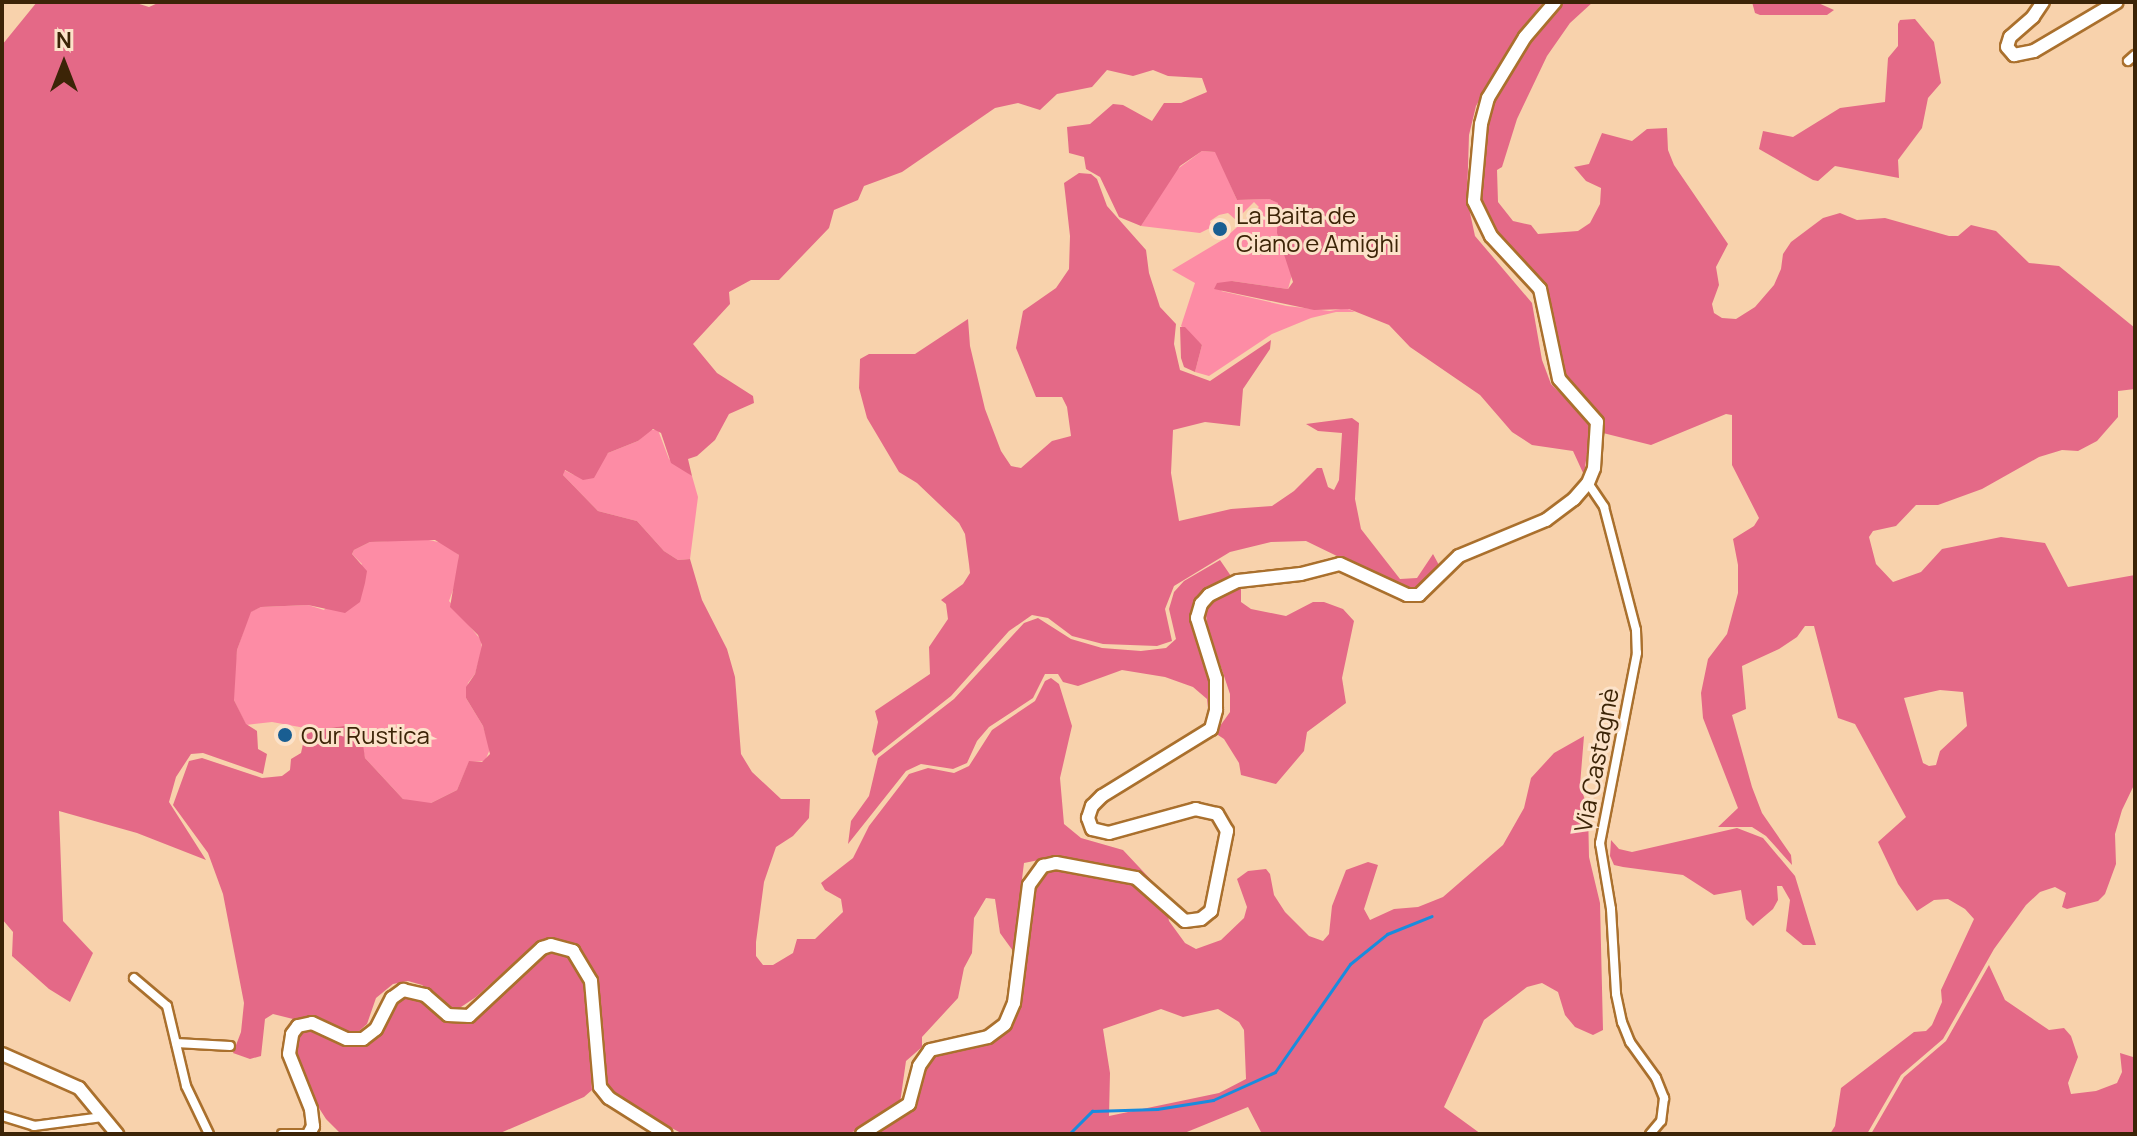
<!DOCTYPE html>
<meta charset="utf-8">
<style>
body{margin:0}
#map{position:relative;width:2137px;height:1136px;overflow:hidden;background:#f8d2ac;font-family:Manrope,sans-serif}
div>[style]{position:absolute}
.green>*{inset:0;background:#fd8ca5}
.forest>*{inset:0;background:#e46987}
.stream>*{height:3px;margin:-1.5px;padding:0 1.5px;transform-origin:1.5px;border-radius:1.5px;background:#198cdd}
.roads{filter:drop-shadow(2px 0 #aa702d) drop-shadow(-2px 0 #aa702d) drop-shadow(0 2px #aa702d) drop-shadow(0 -2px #aa702d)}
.street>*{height:8px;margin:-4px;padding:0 4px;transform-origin:4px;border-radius:4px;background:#fff}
.secondary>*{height:12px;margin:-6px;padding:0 6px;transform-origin:6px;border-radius:6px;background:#fff}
.dots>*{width:22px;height:22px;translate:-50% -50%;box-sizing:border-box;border:4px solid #fce2c9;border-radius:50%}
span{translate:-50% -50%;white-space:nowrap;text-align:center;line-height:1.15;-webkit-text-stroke:6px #fce2c9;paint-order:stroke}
.poi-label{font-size:24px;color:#3c2407}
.left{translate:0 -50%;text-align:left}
.street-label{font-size:24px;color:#3c2407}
.frame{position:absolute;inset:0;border:4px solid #3c2407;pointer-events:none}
.north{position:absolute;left:24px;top:24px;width:80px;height:80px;-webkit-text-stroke:6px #fce2c9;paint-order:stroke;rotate:0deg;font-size:22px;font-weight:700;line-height:32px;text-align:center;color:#3c2407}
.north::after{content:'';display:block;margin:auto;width:28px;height:36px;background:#3c2407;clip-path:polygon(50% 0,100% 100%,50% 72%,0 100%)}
</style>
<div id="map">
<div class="green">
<i style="clip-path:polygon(1202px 151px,1216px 152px,1237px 200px,1269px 199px,1279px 203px,1277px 214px,1292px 275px,1288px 289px,1232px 281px,1221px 291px,1287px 306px,1330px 311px,1346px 308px,1355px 312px,1336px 312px,1311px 318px,1272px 334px,1209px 376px,1195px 372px,1202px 345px,1181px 326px,1195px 283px,1172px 270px,1224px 239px,1259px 207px,1254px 202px,1236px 220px,1228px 213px,1219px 215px,1210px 221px,1212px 227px,1200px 233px,1141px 226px,1176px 170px)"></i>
<i style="clip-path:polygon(650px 430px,658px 430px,669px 459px,692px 476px,698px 497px,690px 559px,678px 560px,664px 551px,637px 521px,598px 511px,563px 475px,564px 470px,574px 475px,602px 460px,608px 453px,638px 441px)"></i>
<i style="clip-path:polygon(424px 539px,443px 543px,459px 555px,457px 579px,449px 601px,481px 640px,482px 649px,475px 674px,468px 683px,466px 698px,483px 726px,490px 749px,485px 761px,469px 762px,457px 790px,431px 803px,419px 804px,403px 799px,365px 758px,358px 728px,350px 725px,316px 730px,272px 722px,246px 725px,234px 700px,233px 684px,237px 650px,250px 612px,261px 607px,308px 605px,324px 610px,362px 564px,352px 554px,354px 550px,370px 542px)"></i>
</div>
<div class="forest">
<i style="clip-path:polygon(37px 2px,133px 2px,149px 7px,160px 2px,1543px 2px,1511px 44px,1476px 106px,1469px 135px,1467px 199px,1475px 236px,1532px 303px,1542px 360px,1551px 384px,1591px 424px,1584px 475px,1573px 451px,1532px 445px,1512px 432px,1480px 395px,1410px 347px,1389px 325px,1349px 309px,1314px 310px,1214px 289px,1217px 283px,1232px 281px,1288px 289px,1293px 282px,1277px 233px,1278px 203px,1269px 199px,1237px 200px,1215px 152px,1202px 151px,1180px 166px,1141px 226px,1119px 217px,1100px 177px,1086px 169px,1084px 157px,1069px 153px,1067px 127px,1090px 124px,1113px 104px,1123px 105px,1152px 121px,1164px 103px,1181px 103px,1207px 92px,1202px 78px,1168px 76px,1153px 70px,1133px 76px,1107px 70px,1092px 87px,1057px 94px,1040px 110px,1018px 103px,995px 108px,902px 172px,864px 186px,858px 200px,834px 210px,829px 228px,779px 280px,751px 280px,729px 292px,730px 304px,693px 344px,717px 373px,753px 396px,754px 403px,729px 414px,715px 440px,697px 456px,688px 459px,692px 476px,671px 463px,661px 433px,653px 429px,638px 441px,608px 453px,594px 478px,583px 480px,565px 470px,563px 475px,598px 511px,637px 521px,664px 551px,678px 560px,690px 559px,702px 600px,727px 649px,735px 677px,741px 754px,752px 772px,781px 799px,810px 799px,809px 818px,793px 836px,776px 847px,764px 882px,756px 942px,756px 956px,763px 965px,773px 965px,793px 953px,797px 939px,815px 939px,843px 912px,841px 899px,825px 890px,821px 883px,853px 858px,869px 826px,909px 774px,928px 768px,954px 773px,969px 766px,992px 730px,1035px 701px,1045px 681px,1051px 678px,1059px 684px,1072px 726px,1060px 778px,1064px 824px,1081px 838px,1123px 850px,1154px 883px,1137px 873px,1112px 866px,1044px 859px,1024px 863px,1013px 951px,1000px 933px,995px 899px,986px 898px,974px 918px,972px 953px,964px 968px,958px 998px,922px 1037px,922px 1047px,906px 1061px,900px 1103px,874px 1125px,849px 1133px,683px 1134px,603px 1092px,594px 992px,574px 947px,563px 942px,544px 941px,533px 946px,476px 997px,458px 1009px,451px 1008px,422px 985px,408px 981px,393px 984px,376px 998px,367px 1024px,359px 1031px,346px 1032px,314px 1016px,293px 1019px,273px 1014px,265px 1019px,261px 1056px,250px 1059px,233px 1053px,241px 1032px,244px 1003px,223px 894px,208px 853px,173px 805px,189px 761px,202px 758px,262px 778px,282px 776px,290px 770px,291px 759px,301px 753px,305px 735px,316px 730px,350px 725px,361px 731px,365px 758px,403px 799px,431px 803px,457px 790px,469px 761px,482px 762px,490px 754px,483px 726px,466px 698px,466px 687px,475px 674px,482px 645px,478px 635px,450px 607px,459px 555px,435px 540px,370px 542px,354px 550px,352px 554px,367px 571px,365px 583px,360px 602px,345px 613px,308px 605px,261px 607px,251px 612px,237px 650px,234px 700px,246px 724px,257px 731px,258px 749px,267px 754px,263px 774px,203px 753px,191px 754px,176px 777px,169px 802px,206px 860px,137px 833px,59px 811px,63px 921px,93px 953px,70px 1002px,49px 989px,12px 956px,13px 932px,2px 919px,2px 45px)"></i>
<i style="clip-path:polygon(evenodd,1552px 2px,1593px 2px,1570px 23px,1547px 56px,1517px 119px,1502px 167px,1497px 170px,1498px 202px,1513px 221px,1531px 225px,1538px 234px,1578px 231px,1590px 223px,1600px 204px,1601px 188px,1586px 181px,1574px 167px,1589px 164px,1602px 133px,1632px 141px,1647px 129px,1667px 128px,1668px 150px,1674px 165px,1728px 244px,1716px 267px,1719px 285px,1712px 304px,1714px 313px,1722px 318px,1736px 319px,1755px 307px,1774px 285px,1781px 269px,1783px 254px,1791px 242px,1823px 218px,1840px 213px,1857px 220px,1885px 218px,1949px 236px,1958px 236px,1971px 225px,1996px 231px,2029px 263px,2059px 266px,2135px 328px,2135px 389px,2118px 391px,2118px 417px,2097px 441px,2078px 451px,2062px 450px,2039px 457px,1982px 489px,1938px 505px,1916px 505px,1896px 526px,1873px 531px,1869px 537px,1876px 564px,1893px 582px,1921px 572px,1942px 549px,2001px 537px,2045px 543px,2068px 587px,2135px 575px,2135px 783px,2122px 810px,2115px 834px,2116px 864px,2105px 894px,2098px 901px,2067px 909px,2062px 907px,2066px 893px,2055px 887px,2040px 892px,2026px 905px,1994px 949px,1943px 1039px,1901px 1075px,1867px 1134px,1830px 1134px,1835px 1126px,1841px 1088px,1914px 1032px,1926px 1031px,1932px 1025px,1942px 1002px,1941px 990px,1974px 919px,1965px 909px,1948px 899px,1934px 900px,1917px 911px,1898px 884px,1878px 842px,1906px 817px,1855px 724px,1838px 718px,1814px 626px,1805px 626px,1797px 637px,1779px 649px,1742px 666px,1746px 709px,1732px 715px,1752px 787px,1762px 813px,1791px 855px,1792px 865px,1766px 836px,1752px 827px,1718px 827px,1738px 808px,1703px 718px,1701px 693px,1708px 659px,1727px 634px,1738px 593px,1738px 565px,1733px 539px,1754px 526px,1759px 518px,1732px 465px,1732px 415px,1726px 414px,1651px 445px,1599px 432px,1562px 386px,1536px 295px,1481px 232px,1477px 217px,1483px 109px,1552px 2px,1940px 690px,1963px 692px,1967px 726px,1940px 751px,1936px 765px,1929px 766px,1923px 763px,1904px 698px,1940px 690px)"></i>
<i style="clip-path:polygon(1752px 2px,1816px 2px,1834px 10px,1827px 15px,1760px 15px,1755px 13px)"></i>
<i style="clip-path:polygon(1915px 19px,1934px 42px,1941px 83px,1928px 98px,1922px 128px,1898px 160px,1899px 178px,1835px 166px,1818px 181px,1813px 180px,1759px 149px,1763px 131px,1793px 137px,1840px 108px,1885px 102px,1888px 58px,1898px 46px,1898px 24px,1900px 20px)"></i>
<i style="clip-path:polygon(1079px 173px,1091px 174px,1097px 179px,1107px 206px,1146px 250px,1149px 273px,1160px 307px,1176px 324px,1174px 344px,1180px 370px,1210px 381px,1271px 340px,1270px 349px,1243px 389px,1240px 426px,1205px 422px,1173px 430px,1171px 473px,1179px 521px,1231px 509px,1272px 506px,1294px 491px,1317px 468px,1322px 468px,1328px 487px,1334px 490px,1339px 480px,1342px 433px,1318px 431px,1306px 424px,1352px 418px,1359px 423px,1355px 499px,1361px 529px,1400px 579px,1417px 578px,1433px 554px,1440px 567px,1417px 589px,1409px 591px,1306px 541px,1271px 542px,1230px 552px,1174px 586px,1165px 609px,1172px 641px,1157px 646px,1103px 644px,1072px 636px,1048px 618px,1032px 615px,1009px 631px,951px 696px,875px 756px,872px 751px,878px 722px,875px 711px,930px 674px,929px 647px,948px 619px,946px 604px,941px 600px,963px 584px,970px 573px,969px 564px,965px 534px,959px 523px,917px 483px,899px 472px,867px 418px,859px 388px,860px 359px,869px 354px,915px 354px,968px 319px,970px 346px,985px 409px,1001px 451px,1011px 466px,1021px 468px,1052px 441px,1071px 436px,1067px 407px,1062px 397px,1036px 397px,1016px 348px,1023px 311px,1056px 288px,1069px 269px,1070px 236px,1064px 183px)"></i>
<i style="clip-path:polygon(1180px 327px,1185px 327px,1202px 345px,1195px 372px,1184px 367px,1181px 358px)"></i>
<i style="clip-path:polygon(1220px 560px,1233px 579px,1208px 590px,1200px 602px,1211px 662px,1223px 695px,1223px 710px,1210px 728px,1207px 699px,1193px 687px,1165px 677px,1122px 670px,1078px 686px,1063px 682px,1058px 674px,1045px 674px,1033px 698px,989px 727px,977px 741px,967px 763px,953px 769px,921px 764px,906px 771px,848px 844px,851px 821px,869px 796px,878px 758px,954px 699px,1024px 623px,1038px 618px,1071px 639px,1102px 648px,1141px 651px,1166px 648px,1176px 639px,1169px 609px,1174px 592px,1184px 581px)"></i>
<i style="clip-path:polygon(1241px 584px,1241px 602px,1251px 609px,1286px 616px,1313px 602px,1324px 602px,1343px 609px,1354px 621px,1342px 678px,1346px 703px,1307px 732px,1304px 751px,1276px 784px,1241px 775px,1239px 763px,1224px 739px,1215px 733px,1230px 712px,1230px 694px,1208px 628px,1205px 610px,1225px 588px)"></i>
<i style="clip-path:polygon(evenodd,1584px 736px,1580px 785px,1588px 809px,1589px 857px,1600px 903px,1603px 1030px,1593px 1035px,1575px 1027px,1565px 1015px,1558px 992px,1542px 983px,1527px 987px,1484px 1020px,1444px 1107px,1481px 1134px,1262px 1134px,1248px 1107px,1182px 1134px,874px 1134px,907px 1107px,918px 1060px,1007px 1024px,1032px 869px,1047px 868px,1134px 881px,1167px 910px,1169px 921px,1185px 943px,1196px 949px,1221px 940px,1244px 918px,1247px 907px,1237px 879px,1248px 871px,1266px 869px,1270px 874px,1274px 895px,1285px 912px,1309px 936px,1323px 941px,1329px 934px,1332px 906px,1346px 870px,1368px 862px,1378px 865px,1364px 909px,1370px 920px,1394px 909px,1418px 907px,1443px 897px,1503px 845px,1524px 808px,1531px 778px,1554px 753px,1584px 736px,1161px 1009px,1183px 1017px,1218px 1009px,1239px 1022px,1244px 1030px,1246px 1079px,1219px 1093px,1109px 1116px,1110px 1073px,1103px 1029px,1161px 1009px)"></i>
<i style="clip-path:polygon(1737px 828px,1763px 838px,1795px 876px,1816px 945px,1803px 945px,1786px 931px,1790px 900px,1782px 886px,1777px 886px,1778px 900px,1773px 909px,1753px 926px,1746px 919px,1741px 890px,1714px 895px,1683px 875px,1623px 867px,1614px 865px,1610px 856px,1611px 840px,1619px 849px,1632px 852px)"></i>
<i style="clip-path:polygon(552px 950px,569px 956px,585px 988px,592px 1090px,584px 1097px,498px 1134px,341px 1134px,326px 1119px,298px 1075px,292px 1040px,305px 1027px,363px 1041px,401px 989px,459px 1017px,522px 965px)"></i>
<i style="clip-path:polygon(1989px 965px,2005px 1000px,2049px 1030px,2064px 1028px,2071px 1036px,2078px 1057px,2068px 1083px,2071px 1094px,2096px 1091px,2117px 1083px,2122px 1072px,2120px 1053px,2133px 1057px,2135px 1134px,1871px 1134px,1904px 1077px,1946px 1041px)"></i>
</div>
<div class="stream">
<i style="left:1069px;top:1134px;width:33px;rotate:-45deg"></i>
<i style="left:1092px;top:1111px;width:65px;rotate:-1.8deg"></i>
<i style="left:1157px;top:1109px;width:57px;rotate:-9.1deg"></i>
<i style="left:1213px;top:1100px;width:68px;rotate:-24.3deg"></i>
<i style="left:1275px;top:1072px;width:131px;rotate:-55.2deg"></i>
<i style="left:1350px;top:964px;width:48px;rotate:-39deg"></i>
<i style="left:1387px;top:934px;width:48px;rotate:-21.8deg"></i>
</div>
<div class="roads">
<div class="street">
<i style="left:2128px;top:61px;width:9px;rotate:-41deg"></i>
<i style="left:1588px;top:483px;width:29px;rotate:56deg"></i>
<i style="left:1604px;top:507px;width:127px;rotate:75.4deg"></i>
<i style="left:1636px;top:630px;width:23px;rotate:88deg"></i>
<i style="left:1637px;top:653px;width:194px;rotate:101deg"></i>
<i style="left:1600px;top:843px;width:67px;rotate:80.5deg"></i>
<i style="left:1611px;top:909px;width:85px;rotate:86.6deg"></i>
<i style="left:1616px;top:994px;width:29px;rotate:78deg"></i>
<i style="left:1622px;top:1022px;width:22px;rotate:68deg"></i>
<i style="left:1630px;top:1042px;width:44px;rotate:54.2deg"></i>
<i style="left:1656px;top:1078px;width:22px;rotate:68deg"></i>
<i style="left:1664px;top:1098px;width:23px;rotate:97deg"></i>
<i style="left:1661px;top:1121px;width:17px;rotate:130deg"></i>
<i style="left:134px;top:978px;width:43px;rotate:40.3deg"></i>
<i style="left:167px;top:1006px;width:82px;rotate:76.6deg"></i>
<i style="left:186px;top:1086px;width:53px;rotate:64.4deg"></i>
<i style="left:176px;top:1043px;width:54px;rotate:3.2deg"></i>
<i style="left:2px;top:1116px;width:34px;rotate:17deg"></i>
<i style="left:34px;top:1126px;width:69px;rotate:-7.5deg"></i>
<i style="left:282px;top:1134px;width:22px"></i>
</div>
<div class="secondary">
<i style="left:2043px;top:2px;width:18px;rotate:124deg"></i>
<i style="left:2033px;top:17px;width:30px;rotate:139deg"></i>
<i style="left:2010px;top:37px;width:10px;rotate:107deg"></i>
<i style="left:2007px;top:47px;width:11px;rotate:49deg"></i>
<i style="left:2014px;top:55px;width:20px;rotate:-11deg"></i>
<i style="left:2034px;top:51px;width:96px;rotate:-30.6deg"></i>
<i style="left:2px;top:1054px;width:84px;rotate:23.8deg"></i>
<i style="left:79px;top:1088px;width:60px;rotate:50.4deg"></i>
<i style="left:309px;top:1134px;width:9px;rotate:-63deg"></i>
<i style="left:313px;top:1126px;width:17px;rotate:-97deg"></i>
<i style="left:311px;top:1109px;width:59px;rotate:-111.8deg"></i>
<i style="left:289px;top:1054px;width:20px;rotate:-81deg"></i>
<i style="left:292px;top:1034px;width:10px;rotate:-53deg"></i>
<i style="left:298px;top:1026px;width:14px;rotate:-12deg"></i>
<i style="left:312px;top:1023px;width:38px;rotate:25deg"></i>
<i style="left:347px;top:1039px;width:16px"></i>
<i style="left:363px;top:1039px;width:16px;rotate:-38deg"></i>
<i style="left:376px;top:1029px;width:35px;rotate:-63deg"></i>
<i style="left:392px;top:998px;width:14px;rotate:-36deg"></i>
<i style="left:403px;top:990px;width:23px;rotate:13deg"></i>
<i style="left:425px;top:995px;width:30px;rotate:41deg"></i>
<i style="left:448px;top:1015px;width:21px;rotate:3deg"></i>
<i style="left:469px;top:1016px;width:100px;rotate:-43deg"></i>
<i style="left:542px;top:948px;width:9px;rotate:-18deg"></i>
<i style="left:551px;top:945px;width:23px;rotate:15deg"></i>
<i style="left:573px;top:951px;width:35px;rotate:59deg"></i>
<i style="left:591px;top:981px;width:106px;rotate:85.1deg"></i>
<i style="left:600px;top:1087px;width:14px;rotate:51deg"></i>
<i style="left:609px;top:1098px;width:67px;rotate:32.3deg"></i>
<i style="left:862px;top:1134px;width:56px;rotate:-32.6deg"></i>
<i style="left:909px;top:1104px;width:39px;rotate:-75deg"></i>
<i style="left:919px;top:1066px;width:19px;rotate:-55deg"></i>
<i style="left:930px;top:1050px;width:59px;rotate:-12.6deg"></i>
<i style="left:988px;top:1037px;width:21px;rotate:-37deg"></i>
<i style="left:1005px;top:1024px;width:23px;rotate:-67deg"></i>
<i style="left:1014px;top:1003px;width:119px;rotate:-82.8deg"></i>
<i style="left:1029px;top:885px;width:24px;rotate:-54deg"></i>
<i style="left:1043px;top:866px;width:13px;rotate:-13deg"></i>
<i style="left:1056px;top:863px;width:81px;rotate:10.6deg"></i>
<i style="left:1136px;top:878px;width:65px;rotate:41.3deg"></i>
<i style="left:1185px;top:921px;width:16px;rotate:-7deg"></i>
<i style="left:1201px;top:919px;width:13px;rotate:-39deg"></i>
<i style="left:1211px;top:911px;width:82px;rotate:-78.7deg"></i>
<i style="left:1227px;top:831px;width:20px;rotate:-120deg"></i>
<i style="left:1217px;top:814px;width:22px;rotate:-167deg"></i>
<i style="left:1196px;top:809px;width:90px;rotate:164.6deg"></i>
<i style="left:1109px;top:833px;width:17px;rotate:-167deg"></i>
<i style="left:1092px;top:829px;width:12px;rotate:-110deg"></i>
<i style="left:1088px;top:818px;width:13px;rotate:-72deg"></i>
<i style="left:1092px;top:806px;width:14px;rotate:-45deg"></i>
<i style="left:1102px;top:796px;width:128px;rotate:-31.6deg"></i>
<i style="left:1211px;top:729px;width:20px;rotate:-75deg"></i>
<i style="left:1216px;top:710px;width:31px;rotate:-90deg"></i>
<i style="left:1216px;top:679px;width:64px;rotate:-107.3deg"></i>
<i style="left:1197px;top:618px;width:15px;rotate:-74deg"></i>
<i style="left:1201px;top:604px;width:12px;rotate:-48deg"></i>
<i style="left:1209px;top:595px;width:32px;rotate:-26deg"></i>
<i style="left:1238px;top:581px;width:63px;rotate:-6.3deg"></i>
<i style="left:1301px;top:574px;width:40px;rotate:-14.4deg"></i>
<i style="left:1340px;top:564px;width:74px;rotate:24.8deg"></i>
<i style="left:1407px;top:595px;width:12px"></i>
<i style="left:1419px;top:595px;width:56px;rotate:-44.3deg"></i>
<i style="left:1459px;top:556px;width:94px;rotate:-22.5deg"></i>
<i style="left:1546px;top:520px;width:35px;rotate:-37deg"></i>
<i style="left:1574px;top:499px;width:21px;rotate:-49deg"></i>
<i style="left:1588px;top:483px;width:16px;rotate:-68deg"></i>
<i style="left:1594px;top:468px;width:46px;rotate:-86.3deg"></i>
<i style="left:1597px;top:422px;width:57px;rotate:-131.5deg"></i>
<i style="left:1559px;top:379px;width:92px;rotate:-101.9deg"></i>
<i style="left:1540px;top:289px;width:72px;rotate:-132.8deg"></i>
<i style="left:1491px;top:236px;width:39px;rotate:-116deg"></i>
<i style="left:1474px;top:201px;width:77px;rotate:-84.8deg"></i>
<i style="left:1481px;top:124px;width:27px;rotate:-75deg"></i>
<i style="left:1488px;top:98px;width:71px;rotate:-58.8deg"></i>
<i style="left:1525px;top:37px;width:46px;rotate:-49.4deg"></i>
</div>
</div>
<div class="dots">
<i style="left:1220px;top:229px;background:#195e92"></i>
<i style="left:285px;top:735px;background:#195e92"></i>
</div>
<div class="poi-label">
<span class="left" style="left:1236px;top:229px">La Baita de<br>Ciano e Amighi</span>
<span class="left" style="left:301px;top:735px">Our Rustica</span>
</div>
<div class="street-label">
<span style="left:1596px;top:760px;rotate:-79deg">Via Castagnè</span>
</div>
<div class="frame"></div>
<div class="north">N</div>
</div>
